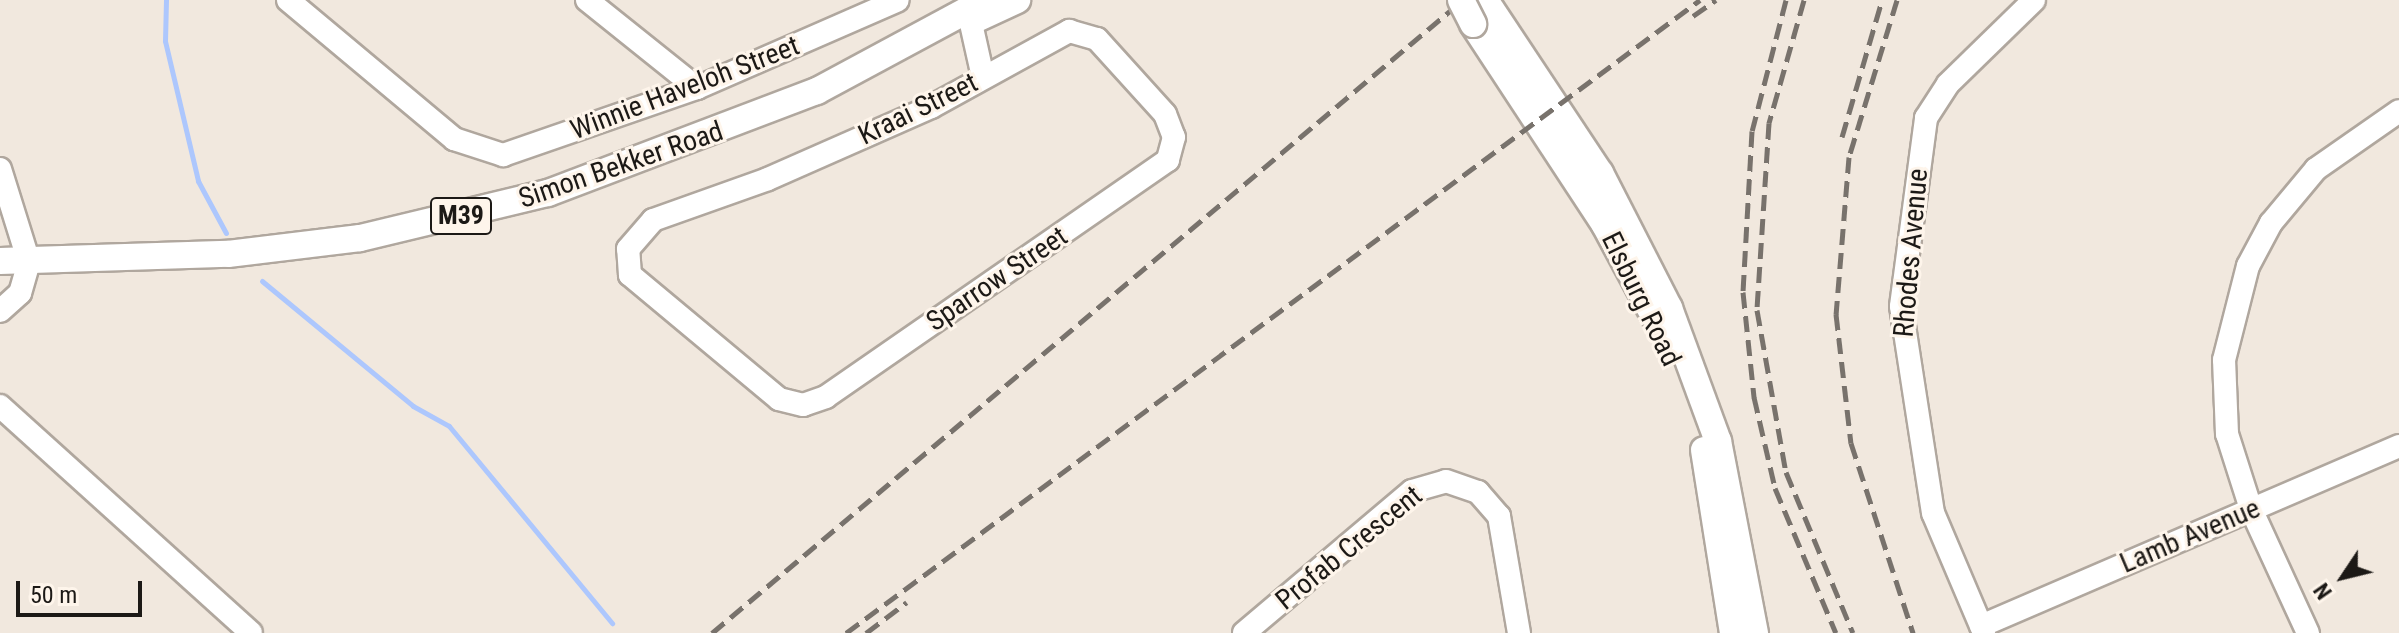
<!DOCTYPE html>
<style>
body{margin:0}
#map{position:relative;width:2399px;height:633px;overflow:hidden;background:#f1e8de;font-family:"Roboto Condensed",sans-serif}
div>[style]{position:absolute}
.stream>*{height:5px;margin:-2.5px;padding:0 2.5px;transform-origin:2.5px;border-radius:2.5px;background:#adc7fd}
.roads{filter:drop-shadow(2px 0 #b0a79e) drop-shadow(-2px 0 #b0a79e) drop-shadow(0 2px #b0a79e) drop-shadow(0 -2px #b0a79e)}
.minor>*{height:22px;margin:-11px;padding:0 11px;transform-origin:11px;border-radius:11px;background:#fff}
.major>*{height:26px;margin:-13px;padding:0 13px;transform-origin:13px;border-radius:13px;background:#fff}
.rail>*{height:5px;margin-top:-2.5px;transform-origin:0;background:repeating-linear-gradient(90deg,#78726c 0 16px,transparent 0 24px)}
.bridges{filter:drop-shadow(2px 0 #b0a79e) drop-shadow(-2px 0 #b0a79e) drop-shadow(0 2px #b0a79e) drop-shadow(0 -2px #b0a79e)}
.major-bridge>*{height:26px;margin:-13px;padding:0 13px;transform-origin:13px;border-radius:13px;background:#fff}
span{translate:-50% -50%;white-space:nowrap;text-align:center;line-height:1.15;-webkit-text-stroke:6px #fef5eb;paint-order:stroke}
.shield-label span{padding:2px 6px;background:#fef5eb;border:2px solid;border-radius:6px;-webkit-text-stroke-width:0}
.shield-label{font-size:26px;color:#1c1916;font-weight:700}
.street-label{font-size:28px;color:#1c1916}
.north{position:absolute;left:2303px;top:537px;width:80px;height:80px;-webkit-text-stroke:6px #fef5eb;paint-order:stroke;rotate:235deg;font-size:22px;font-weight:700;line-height:32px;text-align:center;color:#1c1916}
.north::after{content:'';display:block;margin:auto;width:28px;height:36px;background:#1c1916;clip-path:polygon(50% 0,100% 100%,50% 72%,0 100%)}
.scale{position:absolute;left:16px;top:581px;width:126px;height:36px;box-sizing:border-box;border:4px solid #1c1916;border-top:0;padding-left:10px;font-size:24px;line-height:28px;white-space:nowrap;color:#1c1916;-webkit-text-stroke:6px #fef5eb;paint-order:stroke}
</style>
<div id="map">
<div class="stream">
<i style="left:166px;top:0;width:41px;rotate:91.4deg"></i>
<i style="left:165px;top:41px;width:144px;rotate:76.7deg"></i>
<i style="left:198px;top:181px;width:59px;rotate:61.7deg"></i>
<i style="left:262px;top:281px;width:196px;rotate:39.6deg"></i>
<i style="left:413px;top:406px;width:41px;rotate:29.1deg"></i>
<i style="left:449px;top:426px;width:256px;rotate:50.4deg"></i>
</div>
<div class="roads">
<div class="minor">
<i style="left:288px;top:0;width:217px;rotate:39.9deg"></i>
<i style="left:454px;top:139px;width:52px;rotate:18.1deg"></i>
<i style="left:503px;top:155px;width:205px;rotate:-19.1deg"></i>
<i style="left:697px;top:88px;width:219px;rotate:-23.6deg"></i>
<i style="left:587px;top:0;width:141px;rotate:38.7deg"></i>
<i style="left:968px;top:10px;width:69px;rotate:77.4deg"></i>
<i style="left:1069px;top:31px;width:29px;rotate:16deg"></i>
<i style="left:1097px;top:39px;width:101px;rotate:47.8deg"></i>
<i style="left:1165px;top:114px;width:25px;rotate:69deg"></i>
<i style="left:1174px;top:137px;width:24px;rotate:105deg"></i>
<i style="left:1168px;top:160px;width:416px;rotate:145.3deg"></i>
<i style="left:826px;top:397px;width:24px;rotate:161deg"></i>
<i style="left:803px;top:405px;width:25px;rotate:-166deg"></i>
<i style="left:779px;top:399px;width:194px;rotate:-140.2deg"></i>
<i style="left:630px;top:275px;width:26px;rotate:-94deg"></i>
<i style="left:628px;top:249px;width:38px;rotate:-49deg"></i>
<i style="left:653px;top:220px;width:122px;rotate:-19.6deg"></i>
<i style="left:768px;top:179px;width:178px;rotate:-23.8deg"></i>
<i style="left:931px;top:107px;width:158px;rotate:-28.8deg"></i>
<i style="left:0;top:169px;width:97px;rotate:72.7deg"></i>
<i style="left:29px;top:262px;width:32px;rotate:106deg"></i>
<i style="left:20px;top:293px;width:27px;rotate:138deg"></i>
<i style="left:0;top:406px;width:338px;rotate:42.1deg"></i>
<i style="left:1981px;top:626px;width:455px;rotate:-23.3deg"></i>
<i style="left:1244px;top:633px;width:220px;rotate:-40.2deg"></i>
<i style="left:1412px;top:491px;width:35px;rotate:-16deg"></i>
<i style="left:1446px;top:481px;width:34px;rotate:19deg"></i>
<i style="left:1478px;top:492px;width:32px;rotate:49deg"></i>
<i style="left:1499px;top:516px;width:119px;rotate:80.3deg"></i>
<i style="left:1984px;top:633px;width:130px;rotate:-113deg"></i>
<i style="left:1933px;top:513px;width:209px;rotate:-98.8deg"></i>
<i style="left:1901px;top:306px;width:190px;rotate:-82.4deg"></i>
<i style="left:1926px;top:118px;width:40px;rotate:-57.1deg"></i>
<i style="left:1948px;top:84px;width:120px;rotate:-44.3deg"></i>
<i style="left:2308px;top:633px;width:136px;rotate:-114.7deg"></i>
<i style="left:2251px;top:509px;width:79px;rotate:-107.7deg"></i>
<i style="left:2227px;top:434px;width:74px;rotate:-92.3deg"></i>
<i style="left:2224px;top:360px;width:97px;rotate:-75.7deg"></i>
<i style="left:2248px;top:266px;width:49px;rotate:-61.9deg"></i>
<i style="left:2271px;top:223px;width:70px;rotate:-50.2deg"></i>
<i style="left:2316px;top:169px;width:101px;rotate:-34.9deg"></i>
</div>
<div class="major">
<i style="left:1485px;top:0;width:208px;rotate:56.4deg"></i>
<i style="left:1600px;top:173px;width:152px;rotate:62.9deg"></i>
<i style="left:1669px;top:308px;width:142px;rotate:69.8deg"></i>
<i style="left:1718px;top:441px;width:196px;rotate:79.1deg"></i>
<i style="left:972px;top:21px;width:50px;rotate:-25deg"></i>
<i style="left:1473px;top:24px;width:240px;rotate:56.7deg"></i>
<i style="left:1605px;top:225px;width:103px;rotate:61.7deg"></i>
<i style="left:0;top:261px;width:228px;rotate:-1.8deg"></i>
<i style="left:228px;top:254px;width:133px;rotate:-6.9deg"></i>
<i style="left:360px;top:238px;width:193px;rotate:-13.5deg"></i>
<i style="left:548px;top:193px;width:288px;rotate:-20.8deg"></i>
<i style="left:817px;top:91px;width:192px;rotate:-28.3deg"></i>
<i style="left:1704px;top:450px;width:185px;rotate:81deg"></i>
</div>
</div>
<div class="rail">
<i style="left:1786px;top:0;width:135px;rotate:104.5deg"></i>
<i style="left:1752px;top:131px;width:161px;rotate:93.2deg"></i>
<i style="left:1743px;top:292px;width:106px;rotate:84deg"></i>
<i style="left:1754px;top:397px;width:93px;rotate:77deg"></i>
<i style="left:1775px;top:488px;width:157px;rotate:67.2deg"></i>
<i style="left:1804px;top:0;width:128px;rotate:105.9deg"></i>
<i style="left:1769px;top:123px;width:187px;rotate:93.7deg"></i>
<i style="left:1757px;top:310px;width:165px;rotate:79.9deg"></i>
<i style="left:1786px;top:472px;width:174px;rotate:67.4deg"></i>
<i style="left:1897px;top:0;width:164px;rotate:107deg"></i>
<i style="left:1849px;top:157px;width:158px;rotate:94.7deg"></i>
<i style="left:1836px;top:314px;width:130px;rotate:83.4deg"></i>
<i style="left:1851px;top:443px;width:200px;rotate:71.9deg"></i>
<i style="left:1693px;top:16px;width:28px;rotate:-35deg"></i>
<i style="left:1842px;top:137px;width:143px;rotate:-73.7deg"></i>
<i style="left:712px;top:633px;width:982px;rotate:-40.13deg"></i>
<i style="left:846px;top:633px;width:1063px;rotate:-36.55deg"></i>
<i style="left:866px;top:633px;width:51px;rotate:-37.1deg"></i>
</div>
<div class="bridges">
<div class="major-bridge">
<i style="left:1461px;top:0;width:27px;rotate:63deg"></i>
</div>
</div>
<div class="shield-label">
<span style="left:461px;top:216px">M39</span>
</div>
<div class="street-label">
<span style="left:685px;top:88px;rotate:-21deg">Winnie Haveloh Street</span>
<span style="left:918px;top:109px;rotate:-26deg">Kraai Street</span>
<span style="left:621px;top:165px;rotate:-19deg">Simon Bekker Road</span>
<span style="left:1911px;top:253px;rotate:-85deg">Rhodes Avenue</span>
<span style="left:997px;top:279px;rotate:-34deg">Sparrow Street</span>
<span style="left:1641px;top:299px;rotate:64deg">Elsburg Road</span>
<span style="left:2190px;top:536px;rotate:-23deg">Lamb Avenue</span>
<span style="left:1349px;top:548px;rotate:-39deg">Profab Crescent</span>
</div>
<div class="north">N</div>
<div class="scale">50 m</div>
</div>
